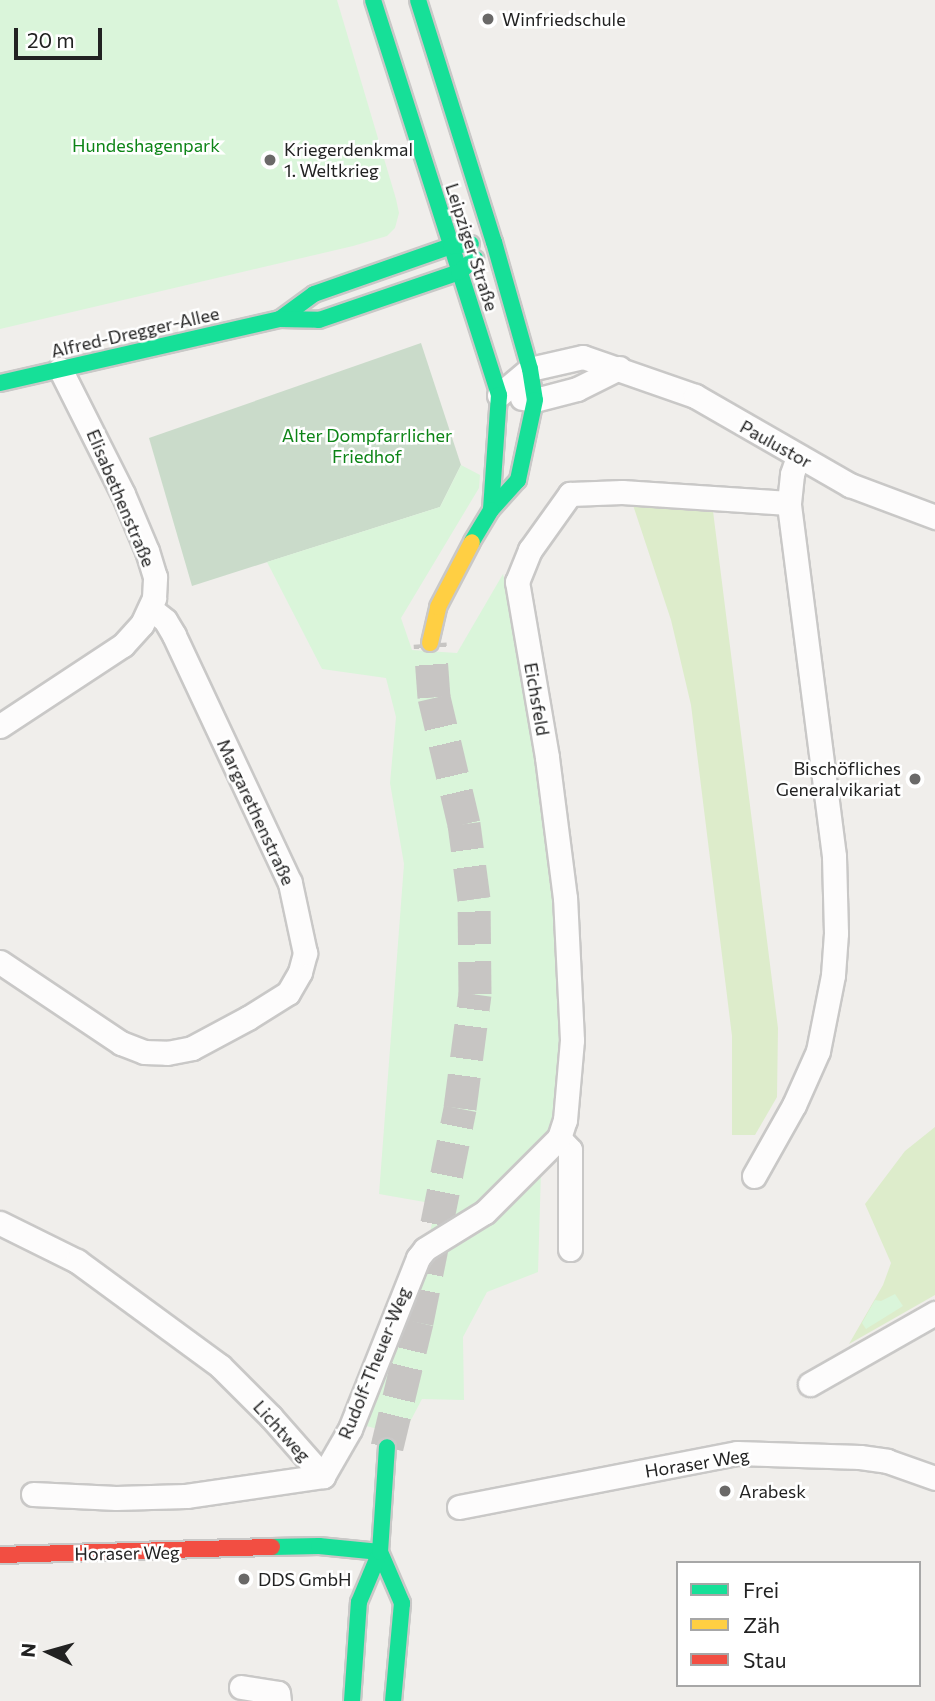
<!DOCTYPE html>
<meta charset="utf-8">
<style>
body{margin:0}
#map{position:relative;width:935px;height:1701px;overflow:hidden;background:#f0eeeb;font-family:Commissioner,sans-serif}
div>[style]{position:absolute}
.grass>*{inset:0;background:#ddeccb}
.cemetery>*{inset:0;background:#cadbca}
.park>*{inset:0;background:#daf5da}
.secondary-tunnel>*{height:33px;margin-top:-16.5px;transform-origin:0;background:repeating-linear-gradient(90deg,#c7c5c3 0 33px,transparent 0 50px)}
.roads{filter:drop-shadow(2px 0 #c9c8c7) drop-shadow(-2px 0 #c9c8c7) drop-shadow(0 2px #c9c8c7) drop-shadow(0 -2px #c9c8c7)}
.street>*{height:23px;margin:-11.5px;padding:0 11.5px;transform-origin:11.5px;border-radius:11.5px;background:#fdfcfc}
.fast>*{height:16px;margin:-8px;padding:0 8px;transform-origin:8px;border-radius:8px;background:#16e098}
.slow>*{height:16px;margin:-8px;padding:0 8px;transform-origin:8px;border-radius:8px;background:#ffcf43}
.jam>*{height:16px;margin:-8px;padding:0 8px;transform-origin:8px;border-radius:8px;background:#f24e42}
.dots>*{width:19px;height:19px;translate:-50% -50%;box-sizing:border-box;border:4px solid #fff;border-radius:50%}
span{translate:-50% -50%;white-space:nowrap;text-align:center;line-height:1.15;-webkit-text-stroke:5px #fff;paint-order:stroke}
.poi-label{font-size:18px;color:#222}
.left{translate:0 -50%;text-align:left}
.right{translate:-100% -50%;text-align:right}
.park-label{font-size:18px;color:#0c8416}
.street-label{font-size:18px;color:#222}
.legend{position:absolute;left:676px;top:1561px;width:245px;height:126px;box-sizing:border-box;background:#fff;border:2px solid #a7a7a7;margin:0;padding:9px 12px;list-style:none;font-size:21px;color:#222}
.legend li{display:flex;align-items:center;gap:14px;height:35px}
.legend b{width:35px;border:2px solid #a7a7a7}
.north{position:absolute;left:14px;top:1617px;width:70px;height:70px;-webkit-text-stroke:5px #fff;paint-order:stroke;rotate:275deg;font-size:19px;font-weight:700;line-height:28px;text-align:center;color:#222}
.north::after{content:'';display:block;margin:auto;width:24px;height:32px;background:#222;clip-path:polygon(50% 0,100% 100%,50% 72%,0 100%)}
.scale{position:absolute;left:14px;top:28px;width:88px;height:32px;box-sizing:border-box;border:4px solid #222;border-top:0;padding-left:9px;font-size:21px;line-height:24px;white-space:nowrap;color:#222;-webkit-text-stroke:5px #fff;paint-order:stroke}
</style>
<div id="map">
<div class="grass">
<i style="clip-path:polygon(633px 505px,713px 511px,778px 1028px,777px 1097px,755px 1135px,732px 1135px,732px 1036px,691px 705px,671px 620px)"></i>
<i style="clip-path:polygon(935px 1127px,935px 1295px,849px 1344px,883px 1285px,891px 1263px,865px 1204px,905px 1151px)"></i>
</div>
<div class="cemetery">
<i style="clip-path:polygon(421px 343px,461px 465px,440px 507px,192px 586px,149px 438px)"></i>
</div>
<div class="park">
<i style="clip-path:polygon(0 0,337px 0,396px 199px,399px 213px,395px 228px,387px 236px,353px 246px,0 329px)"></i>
<i style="clip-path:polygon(461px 465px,480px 475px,479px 488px,401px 618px,412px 650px,457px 653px,503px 574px,513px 618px,557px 903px,560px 1017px,558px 1122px,542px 1138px,538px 1272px,487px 1292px,463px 1337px,464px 1400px,422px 1399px,403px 1435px,362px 1425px,419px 1284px,436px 1204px,379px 1194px,404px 864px,390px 783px,396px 717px,386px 678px,322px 669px,267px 562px,440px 507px)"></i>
<i style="clip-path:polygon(895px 1294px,903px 1306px,866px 1329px,862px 1323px,875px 1300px,881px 1301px)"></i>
</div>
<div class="secondary-tunnel">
<i style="left:387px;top:1447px;width:129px;rotate:-76.5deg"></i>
<i style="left:417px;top:1322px;width:218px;rotate:-78.6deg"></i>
<i style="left:460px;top:1108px;width:115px;rotate:-82.5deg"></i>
<i style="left:475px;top:994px;width:95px;rotate:-90.6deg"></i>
<i style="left:474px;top:899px;width:76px;rotate:-97.6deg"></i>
<i style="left:464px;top:824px;width:130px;rotate:-103.3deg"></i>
<i style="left:434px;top:697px;width:54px;rotate:-94.2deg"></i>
</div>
<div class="roads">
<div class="street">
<i style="left:499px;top:395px;width:40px;rotate:-40deg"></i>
<i style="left:530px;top:369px;width:54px;rotate:-12.8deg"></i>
<i style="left:583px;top:357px;width:119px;rotate:19.2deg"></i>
<i style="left:695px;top:396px;width:179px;rotate:29.9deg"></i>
<i style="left:850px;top:485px;width:91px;rotate:20.6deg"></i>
<i style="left:522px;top:398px;width:13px;rotate:9deg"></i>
<i style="left:535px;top:400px;width:43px;rotate:-14.7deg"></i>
<i style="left:577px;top:389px;width:47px;rotate:-26.6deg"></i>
<i style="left:0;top:726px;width:147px;rotate:-33.4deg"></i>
<i style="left:123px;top:645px;width:28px;rotate:-48deg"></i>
<i style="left:142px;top:624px;width:29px;rotate:-65deg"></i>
<i style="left:154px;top:598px;width:21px;rotate:-87deg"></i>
<i style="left:155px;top:577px;width:27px;rotate:-107deg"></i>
<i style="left:147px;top:551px;width:62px;rotate:-112.8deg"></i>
<i style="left:123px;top:494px;width:140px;rotate:-116.7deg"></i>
<i style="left:0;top:962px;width:146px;rotate:33.8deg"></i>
<i style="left:121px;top:1043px;width:25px;rotate:21deg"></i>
<i style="left:144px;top:1052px;width:23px;rotate:2deg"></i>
<i style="left:167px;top:1053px;width:25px;rotate:-11deg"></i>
<i style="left:192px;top:1048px;width:64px;rotate:-28.2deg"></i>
<i style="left:248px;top:1018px;width:47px;rotate:-32deg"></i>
<i style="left:288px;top:993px;width:24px;rotate:-60deg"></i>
<i style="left:300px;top:972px;width:20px;rotate:-75deg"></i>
<i style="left:305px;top:953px;width:72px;rotate:-102.1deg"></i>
<i style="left:290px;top:883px;width:274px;rotate:-115.1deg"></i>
<i style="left:174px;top:635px;width:17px;rotate:-121deg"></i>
<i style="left:165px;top:620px;width:18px;rotate:-142deg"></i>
<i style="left:559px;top:1138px;width:16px;rotate:47deg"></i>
<i style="left:570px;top:1150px;width:99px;rotate:90deg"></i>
<i style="left:754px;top:1176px;width:81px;rotate:-60.6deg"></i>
<i style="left:794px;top:1105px;width:59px;rotate:-66deg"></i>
<i style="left:818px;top:1051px;width:77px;rotate:-78.8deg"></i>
<i style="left:833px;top:975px;width:42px;rotate:-85.9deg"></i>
<i style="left:836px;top:933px;width:77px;rotate:-91.5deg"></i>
<i style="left:834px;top:856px;width:356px;rotate:-97.3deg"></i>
<i style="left:789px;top:503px;width:29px;rotate:-84deg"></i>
<i style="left:792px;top:474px;width:18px;rotate:-71deg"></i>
<i style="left:0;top:1223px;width:86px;rotate:26.3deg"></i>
<i style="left:77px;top:1261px;width:177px;rotate:36.3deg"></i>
<i style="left:220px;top:1366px;width:72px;rotate:45deg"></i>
<i style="left:271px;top:1417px;width:79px;rotate:48.6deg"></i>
<i style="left:810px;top:1384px;width:144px;rotate:-29.6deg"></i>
<i style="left:323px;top:1476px;width:54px;rotate:-60.1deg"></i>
<i style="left:350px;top:1429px;width:184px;rotate:-68.3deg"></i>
<i style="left:418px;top:1258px;width:11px;rotate:-52deg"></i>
<i style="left:425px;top:1249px;width:70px;rotate:-31.7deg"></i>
<i style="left:485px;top:1212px;width:105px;rotate:-45deg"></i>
<i style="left:559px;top:1138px;width:19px;rotate:-72deg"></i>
<i style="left:565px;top:1120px;width:80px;rotate:-85deg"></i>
<i style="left:572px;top:1040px;width:142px;rotate:-92.8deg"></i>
<i style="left:565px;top:898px;width:142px;rotate:-97.3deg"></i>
<i style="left:547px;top:757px;width:178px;rotate:-99.7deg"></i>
<i style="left:517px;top:582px;width:35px;rotate:-68deg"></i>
<i style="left:530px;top:550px;width:69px;rotate:-54.5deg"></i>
<i style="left:570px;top:494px;width:52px;rotate:-2.2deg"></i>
<i style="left:622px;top:492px;width:167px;rotate:3.8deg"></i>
<i style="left:33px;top:1494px;width:83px;rotate:2.8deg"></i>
<i style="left:116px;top:1498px;width:70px;rotate:-1.6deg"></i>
<i style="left:186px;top:1496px;width:138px;rotate:-8.3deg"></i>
<i style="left:459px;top:1507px;width:283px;rotate:-11deg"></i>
<i style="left:737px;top:1453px;width:123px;rotate:1.9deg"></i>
<i style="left:860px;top:1457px;width:27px;rotate:8deg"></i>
<i style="left:887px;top:1461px;width:51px;rotate:19.5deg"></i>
<i style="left:241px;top:1687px;width:37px;rotate:9deg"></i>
<i style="left:278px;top:1693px;width:8px;rotate:83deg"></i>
</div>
<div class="fast">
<i style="left:373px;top:0;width:415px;rotate:72.3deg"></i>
<i style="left:499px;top:395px;width:115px;rotate:94deg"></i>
<i style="left:418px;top:0;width:254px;rotate:72.6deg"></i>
<i style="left:494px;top:242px;width:132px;rotate:74.2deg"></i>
<i style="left:530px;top:369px;width:31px;rotate:81deg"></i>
<i style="left:535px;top:400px;width:82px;rotate:102deg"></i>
<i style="left:518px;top:480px;width:40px;rotate:132deg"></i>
<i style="left:491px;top:510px;width:37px;rotate:121deg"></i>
<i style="left:280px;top:319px;width:42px;rotate:-36.3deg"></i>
<i style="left:314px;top:294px;width:145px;rotate:-19.3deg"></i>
<i style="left:451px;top:246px;width:20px;rotate:-6deg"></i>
<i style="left:0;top:383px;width:287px;rotate:-12.9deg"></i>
<i style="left:280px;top:319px;width:39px;rotate:1deg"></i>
<i style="left:319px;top:320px;width:148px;rotate:-18.9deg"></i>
<i style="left:459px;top:272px;width:21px;rotate:-39deg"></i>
<i style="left:272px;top:1547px;width:47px;rotate:-1.2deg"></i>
<i style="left:319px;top:1546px;width:61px;rotate:5.6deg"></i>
<i style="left:380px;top:1552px;width:56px;rotate:66.7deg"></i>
<i style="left:402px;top:1603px;width:98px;rotate:95.2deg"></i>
<i style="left:352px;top:1701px;width:99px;rotate:-86deg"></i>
<i style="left:359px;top:1602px;width:54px;rotate:-67.2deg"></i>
<i style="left:380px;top:1552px;width:105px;rotate:-86.2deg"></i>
</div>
<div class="slow">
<i style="left:430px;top:643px;width:37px;rotate:-77deg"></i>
<i style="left:438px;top:607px;width:73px;rotate:-62.4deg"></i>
</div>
<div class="jam">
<i style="left:0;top:1555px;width:272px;rotate:-1.7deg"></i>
</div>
</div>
<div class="dots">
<i style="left:488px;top:19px;background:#6a6968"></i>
<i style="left:270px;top:160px;background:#6a6968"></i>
<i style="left:915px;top:779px;background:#6a6968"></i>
<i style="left:725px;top:1491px;background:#6a6968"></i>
<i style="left:244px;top:1579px;background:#6a6968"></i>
</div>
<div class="poi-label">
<span class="left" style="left:502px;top:19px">Winfriedschule</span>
<span class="left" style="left:284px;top:160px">Kriegerdenkmal<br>1. Weltkrieg</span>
<span class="right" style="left:901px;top:779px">Bischöfliches<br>Generalvikariat</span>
<span class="left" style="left:739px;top:1491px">Arabesk</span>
<span class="left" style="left:258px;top:1579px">DDS GmbH</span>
</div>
<div class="park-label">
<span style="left:146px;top:145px">Hundeshagenpark</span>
<span style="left:367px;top:446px">Alter Dompfarrlicher<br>Friedhof</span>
</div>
<div class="street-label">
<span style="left:472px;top:247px;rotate:72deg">Leipziger Straße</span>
<span style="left:135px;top:332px;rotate:-13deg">Alfred-Dregger-Allee</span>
<span style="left:776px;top:444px;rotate:29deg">Paulustor</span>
<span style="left:121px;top:498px;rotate:67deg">Elisabethenstraße</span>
<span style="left:537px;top:699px;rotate:80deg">Eichsfeld</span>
<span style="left:256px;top:812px;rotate:65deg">Margarethenstraße</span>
<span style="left:374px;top:1363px;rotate:-68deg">Rudolf-Theuer-Weg</span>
<span style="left:282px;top:1431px;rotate:48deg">Lichtweg</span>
<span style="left:697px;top:1463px;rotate:-9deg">Horaser Weg</span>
<span style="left:127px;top:1553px;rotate:-1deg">Horaser Weg</span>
</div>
<ul class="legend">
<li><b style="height:9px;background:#16e098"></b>Frei</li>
<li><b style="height:9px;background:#ffcf43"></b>Zäh</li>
<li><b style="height:9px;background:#f24e42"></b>Stau</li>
</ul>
<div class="north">N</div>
<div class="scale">20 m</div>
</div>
